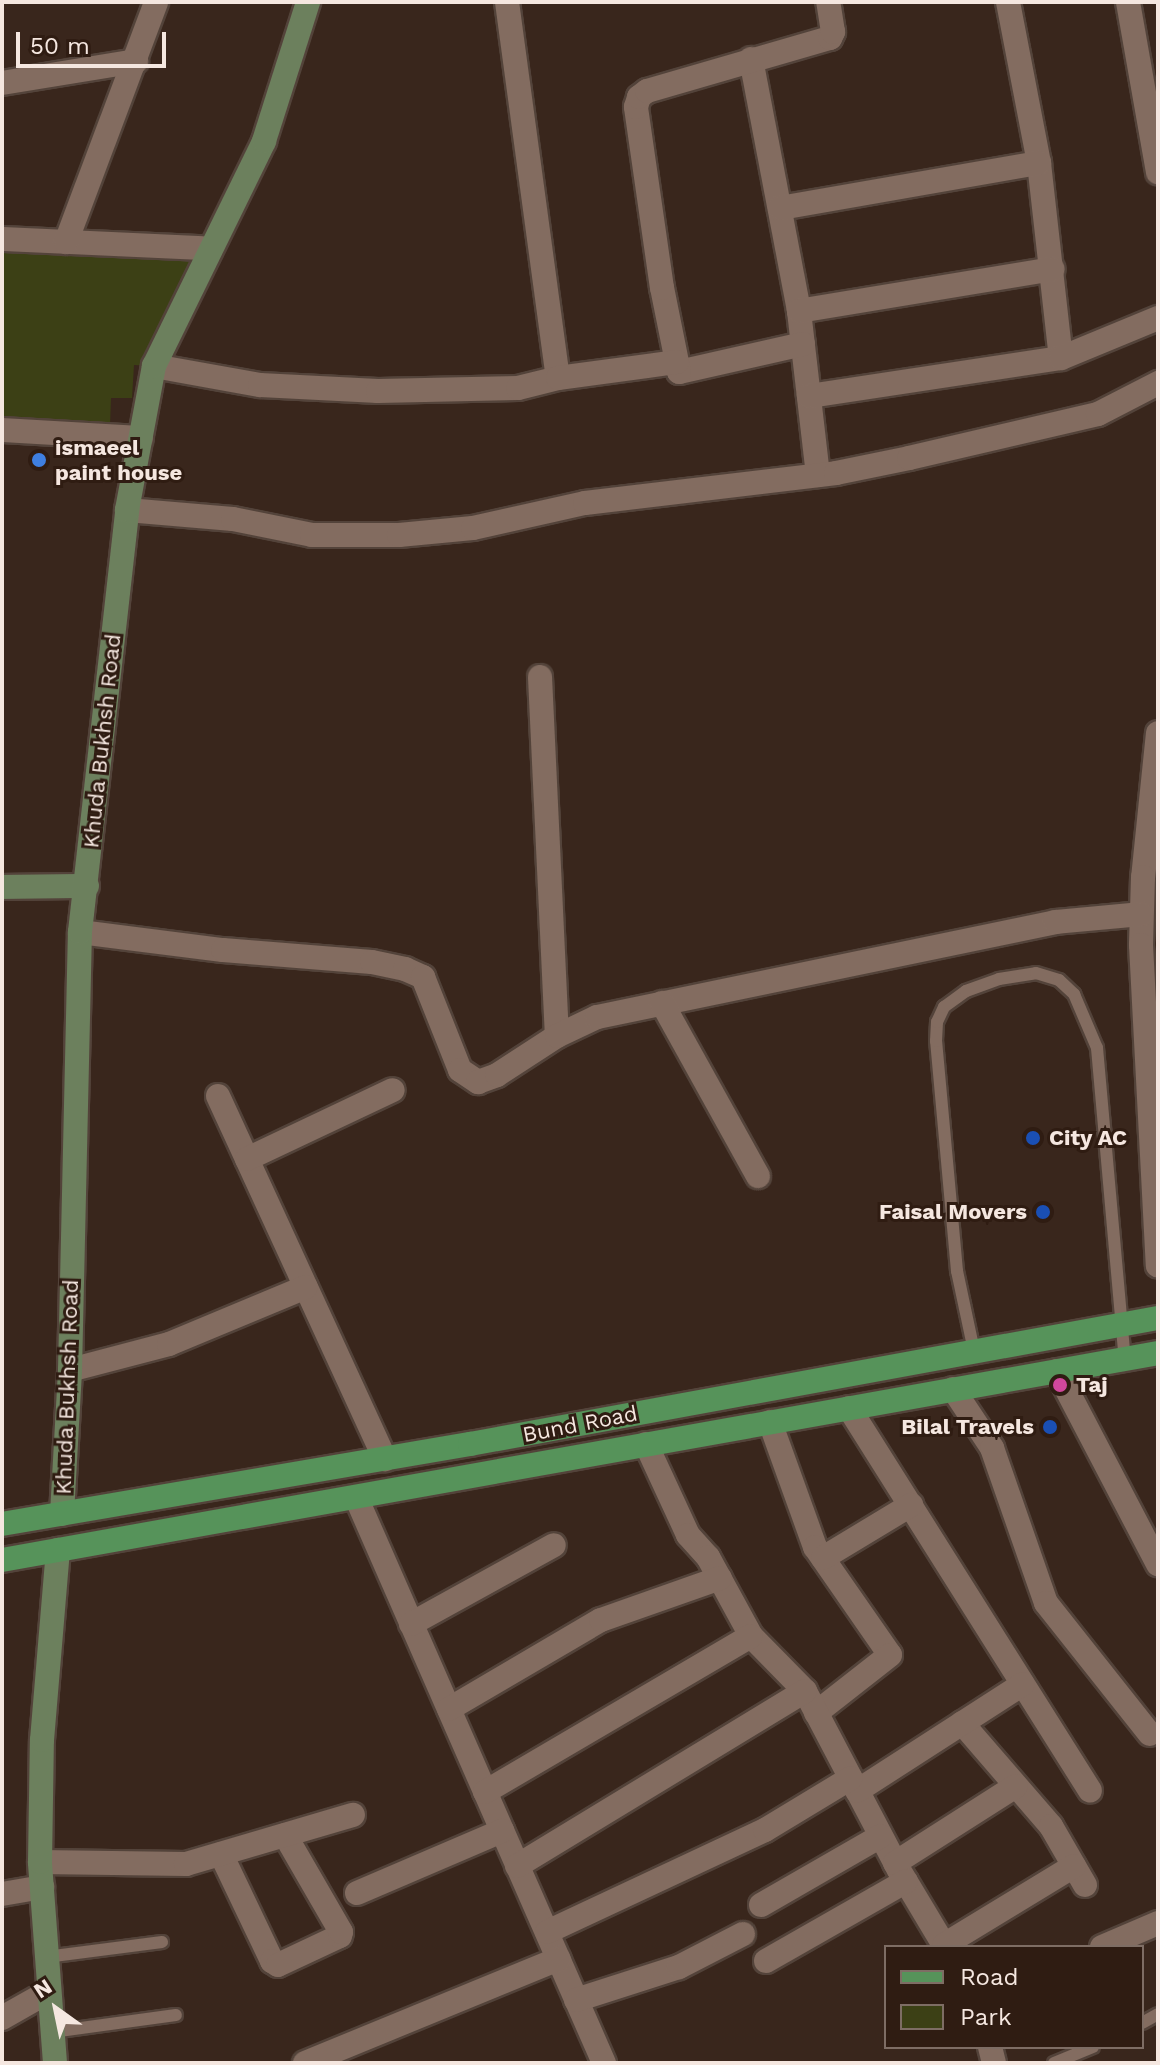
<!DOCTYPE html>
<style>
body{margin:0}
#map{position:relative;width:1160px;height:2065px;overflow:hidden;background:#39261c;font-family:"Work Sans",sans-serif}
div>[style]{position:absolute}
.green>*{inset:0;background:#3c4015}
.roads{filter:drop-shadow(2px 0 #53433a) drop-shadow(-2px 0 #53433a) drop-shadow(0 2px #53433a) drop-shadow(0 -2px #53433a)}
.lane>*{height:12px;margin:-6px;padding:0 6px;transform-origin:6px;border-radius:6px;background:#836c60}
.street>*{height:24px;margin:-12px;padding:0 12px;transform-origin:12px;border-radius:12px;background:#836c60}
.secondary>*{height:24px;margin:-12px;padding:0 12px;transform-origin:12px;border-radius:12px;background:#6c805d}
.primary>*{height:24px;margin:-12px;padding:0 12px;transform-origin:12px;border-radius:12px;background:#56935a}
.dots>*{width:22px;height:22px;translate:-50% -50%;box-sizing:border-box;border:4px solid #2f1c12;border-radius:50%}
span{translate:-50% -50%;white-space:nowrap;text-align:center;line-height:1.15;-webkit-text-stroke:6px #2f1c12;paint-order:stroke}
.poi-label{font-size:22px;color:#f5e7e0;font-weight:700}
.left{translate:0 -50%;text-align:left}
.right{translate:-100% -50%;text-align:right}
.street-label{font-size:22px;color:#f5e7e0}
.frame{position:absolute;inset:0;border:4px solid #f5e7e0;pointer-events:none}
.legend{position:absolute;left:884px;top:1945px;width:260px;height:104px;box-sizing:border-box;background:#2f1c12;border:2px solid #7e6d64;margin:0;padding:10px 14px;list-style:none;font-size:24px;color:#f5e7e0}
.legend li{display:flex;align-items:center;gap:16px;height:40px}
.legend b{width:40px;border:2px solid #7e6d64}
.north{position:absolute;left:16px;top:1969px;width:80px;height:80px;-webkit-text-stroke:6px #2f1c12;paint-order:stroke;rotate:327deg;font-size:22px;font-weight:700;line-height:32px;text-align:center;color:#f5e7e0}
.north::after{content:'';display:block;margin:auto;width:28px;height:36px;background:#f5e7e0;clip-path:polygon(50% 0,100% 100%,50% 72%,0 100%)}
.scale{position:absolute;left:16px;top:32px;width:150px;height:36px;box-sizing:border-box;border:4px solid #f5e7e0;border-top:0;padding-left:10px;font-size:24px;line-height:28px;white-space:nowrap;color:#f5e7e0;-webkit-text-stroke:6px #2f1c12;paint-order:stroke}
</style>
<div id="map">
<div class="green">
<i style="clip-path:polygon(2px 251px,206px 257px,154px 366px,134px 365px,132px 398px,111px 398px,110px 426px,2px 429px)"></i>
</div>
<div class="roads">
<div class="lane">
<i style="left:974px;top:1351px;width:82px;rotate:-102deg"></i>
<i style="left:957px;top:1271px;width:231px;rotate:-95.2deg"></i>
<i style="left:936px;top:1041px;width:19px;rotate:-87deg"></i>
<i style="left:937px;top:1022px;width:17px;rotate:-65deg"></i>
<i style="left:944px;top:1007px;width:27px;rotate:-36deg"></i>
<i style="left:966px;top:991px;width:35px;rotate:-20deg"></i>
<i style="left:999px;top:979px;width:37px;rotate:-9deg"></i>
<i style="left:1036px;top:973px;width:24px;rotate:17deg"></i>
<i style="left:1059px;top:980px;width:21px;rotate:43deg"></i>
<i style="left:1074px;top:994px;width:59px;rotate:66.9deg"></i>
<i style="left:1097px;top:1048px;width:312px;rotate:84.9deg"></i>
<i style="left:46px;top:1957px;width:117px;rotate:-7.4deg"></i>
<i style="left:1142px;top:2023px;width:18px;rotate:-29deg"></i>
<i style="left:52px;top:2032px;width:125px;rotate:-7.8deg"></i>
<i style="left:1054px;top:2063px;width:42px;rotate:-22.3deg"></i>
</div>
<div class="street">
<i style="left:507px;top:2px;width:379px;rotate:82.3deg"></i>
<i style="left:1008px;top:2px;width:164px;rotate:79.1deg"></i>
<i style="left:1039px;top:163px;width:196px;rotate:83.6deg"></i>
<i style="left:1128px;top:2px;width:173px;rotate:80deg"></i>
<i style="left:751px;top:59px;width:257px;rotate:79.2deg"></i>
<i style="left:799px;top:311px;width:165px;rotate:83.4deg"></i>
<i style="left:2px;top:83px;width:136px;rotate:-9.3deg"></i>
<i style="left:780px;top:208px;width:263px;rotate:-9.9deg"></i>
<i style="left:2px;top:239px;width:200px;rotate:2.6deg"></i>
<i style="left:66px;top:242px;width:256px;rotate:-69.4deg"></i>
<i style="left:799px;top:311px;width:257px;rotate:-9.4deg"></i>
<i style="left:803px;top:344px;width:127px;rotate:167.3deg"></i>
<i style="left:679px;top:372px;width:86px;rotate:-101.4deg"></i>
<i style="left:662px;top:288px;width:183px;rotate:-98.2deg"></i>
<i style="left:636px;top:107px;width:10px;rotate:-73deg"></i>
<i style="left:639px;top:97px;width:10px;rotate:-37deg"></i>
<i style="left:647px;top:91px;width:191px;rotate:-16.2deg"></i>
<i style="left:830px;top:38px;width:7px;rotate:-63deg"></i>
<i style="left:833px;top:32px;width:30px;rotate:-99deg"></i>
<i style="left:154px;top:366px;width:108px;rotate:10.2deg"></i>
<i style="left:260px;top:385px;width:118px;rotate:2.9deg"></i>
<i style="left:378px;top:391px;width:140px;rotate:-1.2deg"></i>
<i style="left:518px;top:388px;width:41px;rotate:-14deg"></i>
<i style="left:558px;top:378px;width:120px;rotate:-7.7deg"></i>
<i style="left:809px;top:396px;width:255px;rotate:-8.6deg"></i>
<i style="left:1061px;top:358px;width:105px;rotate:-22.4deg"></i>
<i style="left:2px;top:430px;width:139px;rotate:3.3deg"></i>
<i style="left:127px;top:510px;width:106px;rotate:4.9deg"></i>
<i style="left:233px;top:519px;width:81px;rotate:11.4deg"></i>
<i style="left:312px;top:535px;width:87px"></i>
<i style="left:399px;top:535px;width:74px;rotate:-5.4deg"></i>
<i style="left:473px;top:528px;width:115px;rotate:-12.6deg"></i>
<i style="left:585px;top:503px;width:253px;rotate:-6.8deg"></i>
<i style="left:836px;top:473px;width:75px;rotate:-11.6deg"></i>
<i style="left:909px;top:458px;width:194px;rotate:-13.1deg"></i>
<i style="left:1098px;top:414px;width:68px;rotate:-27.3deg"></i>
<i style="left:540px;top:677px;width:359px;rotate:87.3deg"></i>
<i style="left:1158px;top:733px;width:145px;rotate:95.9deg"></i>
<i style="left:1143px;top:877px;width:68px;rotate:91.7deg"></i>
<i style="left:1141px;top:945px;width:321px;rotate:87deg"></i>
<i style="left:80px;top:932px;width:144px;rotate:7.2deg"></i>
<i style="left:223px;top:950px;width:149px;rotate:4.6deg"></i>
<i style="left:372px;top:962px;width:34px;rotate:12deg"></i>
<i style="left:405px;top:969px;width:20px;rotate:24deg"></i>
<i style="left:423px;top:977px;width:100px;rotate:68.3deg"></i>
<i style="left:460px;top:1070px;width:22px;rotate:34deg"></i>
<i style="left:478px;top:1082px;width:20px;rotate:-20deg"></i>
<i style="left:497px;top:1075px;width:72px;rotate:-33deg"></i>
<i style="left:557px;top:1036px;width:44px;rotate:-25.4deg"></i>
<i style="left:597px;top:1017px;width:468px;rotate:-11.7deg"></i>
<i style="left:1055px;top:922px;width:86px;rotate:-5.3deg"></i>
<i style="left:662px;top:1003px;width:198px;rotate:61deg"></i>
<i style="left:218px;top:1096px;width:400px;rotate:65.3deg"></i>
<i style="left:247px;top:1159px;width:161px;rotate:-25.3deg"></i>
<i style="left:70px;top:1370px;width:102px;rotate:-14.7deg"></i>
<i style="left:169px;top:1344px;width:148px;rotate:-22.6deg"></i>
<i style="left:1057px;top:1371px;width:218px;rotate:62.4deg"></i>
<i style="left:953px;top:1389px;width:71px;rotate:56.5deg"></i>
<i style="left:992px;top:1448px;width:164px;rotate:70.8deg"></i>
<i style="left:1046px;top:1603px;width:167px;rotate:51.6deg"></i>
<i style="left:849px;top:1408px;width:452px;rotate:57.8deg"></i>
<i style="left:770px;top:1422px;width:133px;rotate:70.2deg"></i>
<i style="left:815px;top:1547px;width:131px;rotate:55.2deg"></i>
<i style="left:890px;top:1655px;width:94px;rotate:141.9deg"></i>
<i style="left:646px;top:1444px;width:100px;rotate:65.2deg"></i>
<i style="left:688px;top:1535px;width:30px;rotate:48deg"></i>
<i style="left:708px;top:1557px;width:90px;rotate:61.4deg"></i>
<i style="left:751px;top:1636px;width:77px;rotate:45.5deg"></i>
<i style="left:805px;top:1691px;width:202px;rotate:62.3deg"></i>
<i style="left:899px;top:1870px;width:90px;rotate:59.1deg"></i>
<i style="left:356px;top:1497px;width:618px;rotate:66.34deg"></i>
<i style="left:823px;top:1558px;width:103px;rotate:-31.1deg"></i>
<i style="left:411px;top:1624px;width:163px;rotate:-28.9deg"></i>
<i style="left:449px;top:1709px;width:176px;rotate:-30.4deg"></i>
<i style="left:601px;top:1620px;width:126px;rotate:-19.4deg"></i>
<i style="left:962px;top:1723px;width:136px;rotate:49.2deg"></i>
<i style="left:1051px;top:1826px;width:68px;rotate:60deg"></i>
<i style="left:857px;top:1791px;width:197px;rotate:-32.8deg"></i>
<i style="left:485px;top:1792px;width:308px;rotate:-30.4deg"></i>
<i style="left:221px;top:1854px;width:119px;rotate:64.5deg"></i>
<i style="left:272px;top:1961px;width:7px;rotate:34deg"></i>
<i style="left:278px;top:1965px;width:68px;rotate:-25.1deg"></i>
<i style="left:340px;top:1936px;width:4px;rotate:-76deg"></i>
<i style="left:341px;top:1932px;width:112px;rotate:-120deg"></i>
<i style="left:40px;top:1862px;width:146px;rotate:0.8deg"></i>
<i style="left:186px;top:1864px;width:174px;rotate:-16.4deg"></i>
<i style="left:895px;top:1863px;width:143px;rotate:-32.5deg"></i>
<i style="left:517px;top:1866px;width:337px;rotate:-31.3deg"></i>
<i style="left:357px;top:1893px;width:158px;rotate:-23.2deg"></i>
<i style="left:2px;top:1894px;width:41px;rotate:-9.9deg"></i>
<i style="left:761px;top:1905px;width:138px;rotate:-29.9deg"></i>
<i style="left:547px;top:1932px;width:241px;rotate:-25.1deg"></i>
<i style="left:765px;top:1830px;width:100px;rotate:-31.2deg"></i>
<i style="left:944px;top:1945px;width:152px;rotate:-31.3deg"></i>
<i style="left:1102px;top:1947px;width:61px;rotate:-23.2deg"></i>
<i style="left:766px;top:1961px;width:161px;rotate:-29.7deg"></i>
<i style="left:576px;top:2000px;width:108px;rotate:-17.8deg"></i>
<i style="left:679px;top:1967px;width:72px;rotate:-27.3deg"></i>
<i style="left:2px;top:2018px;width:53px;rotate:-29.5deg"></i>
<i style="left:990px;top:2047px;width:16px;rotate:76deg"></i>
<i style="left:305px;top:2063px;width:274px;rotate:-22.3deg"></i>
</div>
<div class="secondary">
<i style="left:2px;top:887px;width:85px;rotate:-0.7deg"></i>
<i style="left:62px;top:1514px;width:144px;rotate:-86.8deg"></i>
<i style="left:70px;top:1370px;width:438px;rotate:-88.7deg"></i>
<i style="left:80px;top:932px;width:425px;rotate:-83.6deg"></i>
<i style="left:127px;top:510px;width:147px;rotate:-79.4deg"></i>
<i style="left:154px;top:366px;width:250px;rotate:-63.9deg"></i>
<i style="left:264px;top:141px;width:146px;rotate:-72.4deg"></i>
<i style="left:55px;top:2063px;width:202px;rotate:-94.3deg"></i>
<i style="left:40px;top:1862px;width:122px;rotate:-89.1deg"></i>
<i style="left:42px;top:1740px;width:191px;rotate:-85.2deg"></i>
</div>
<div class="primary">
<i style="left:2px;top:1524px;width:475px;rotate:-9.7deg"></i>
<i style="left:470px;top:1444px;width:699px;rotate:-10.38deg"></i>
<i style="left:2px;top:1560px;width:1174px;rotate:-10.15deg"></i>
</div>
</div>
<div class="dots">
<i style="left:39px;top:460px;background:#3f7fe0"></i>
<i style="left:1033px;top:1138px;background:#1a4fb4"></i>
<i style="left:1043px;top:1212px;background:#1a4fb4"></i>
<i style="left:1060px;top:1385px;background:#d1479c"></i>
<i style="left:1050px;top:1427px;background:#1a4fb4"></i>
</div>
<div class="poi-label">
<span class="left" style="left:55px;top:460px">ismaeel<br>paint house</span>
<span class="left" style="left:1049px;top:1138px">City AC</span>
<span class="right" style="left:1027px;top:1212px">Faisal Movers</span>
<span class="left" style="left:1076px;top:1385px">Taj</span>
<span class="right" style="left:1034px;top:1427px">Bilal Travels</span>
</div>
<div class="street-label">
<span style="left:102px;top:741px;rotate:-84deg">Khuda Bukhsh Road</span>
<span style="left:67px;top:1387px;rotate:-88deg">Khuda Bukhsh Road</span>
<span style="left:580px;top:1424px;rotate:-11deg">Bund Road</span>
</div>
<div class="frame"></div>
<ul class="legend">
<li><b style="height:10px;background:#56935a"></b>Road</li>
<li><b style="height:22px;background:#3c4015"></b>Park</li>
</ul>
<div class="north">N</div>
<div class="scale">50 m</div>
</div>
